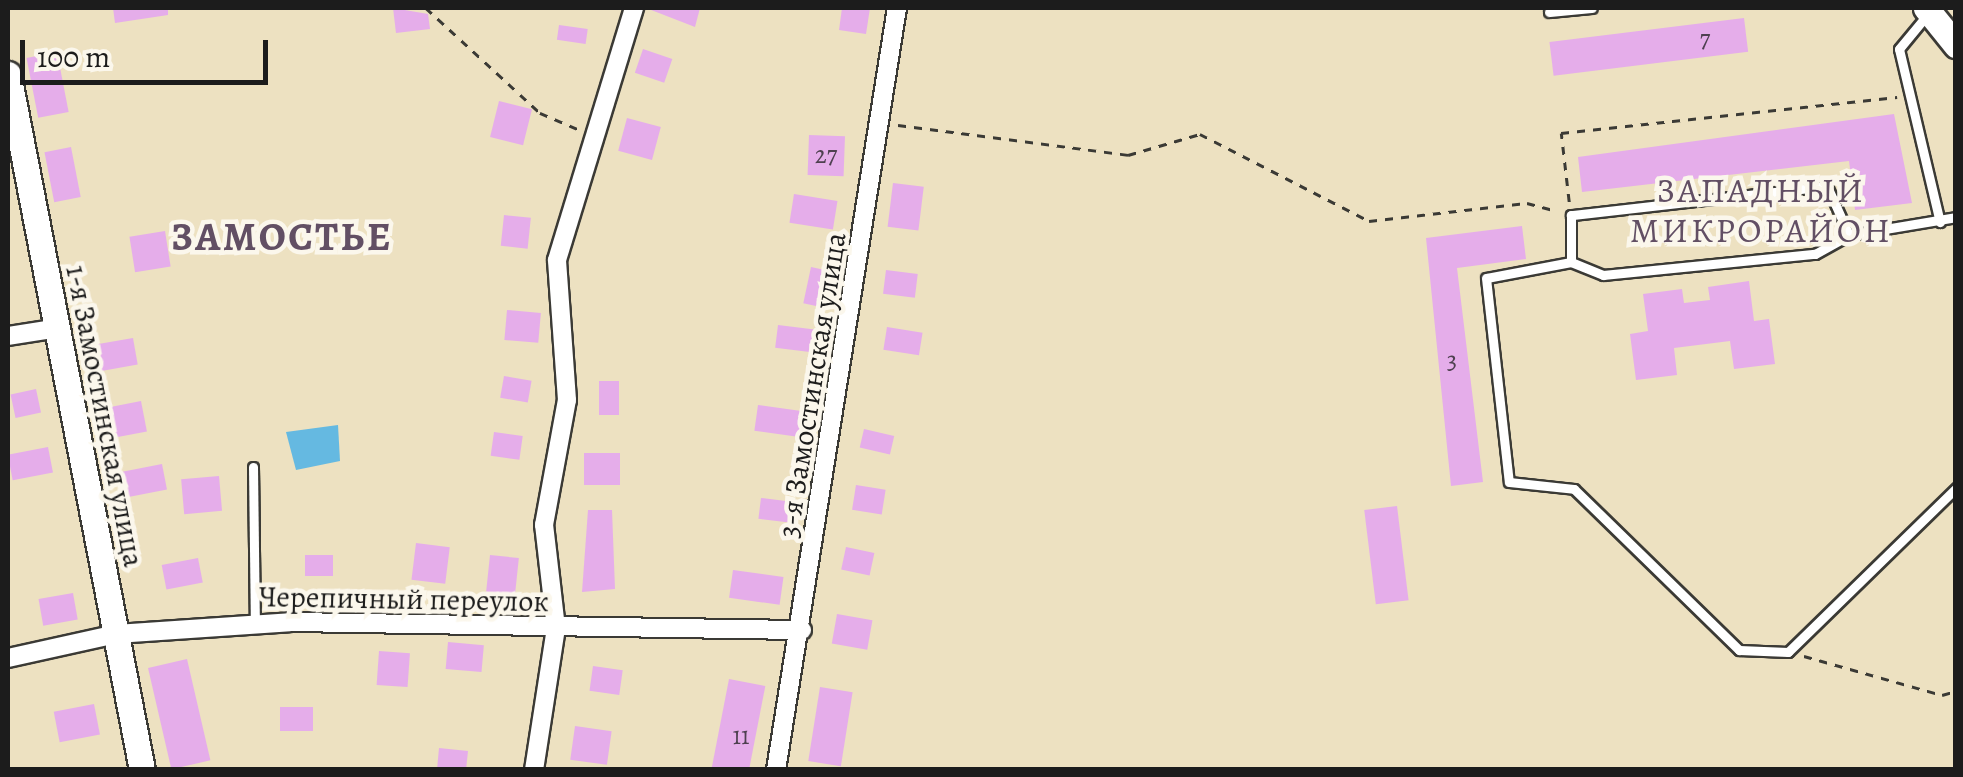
<!DOCTYPE html>
<meta charset="utf-8">
<style>
body{margin:0}
#map{position:relative;width:1963px;height:777px;overflow:hidden;background:#ede1c1;font-family:Alegreya,serif}
div>[style]{position:absolute}
.water>*{inset:0;background:#65b9e1}
.building>*{inset:0;background:#e5adea;transform-origin:0 0}
.path>*{height:2.5px;margin-top:-1.25px;transform-origin:0;background:repeating-linear-gradient(90deg,#3b3a35 0 8px,transparent 0 16px)}
.roads{filter:drop-shadow(2px 0 #3b3a35) drop-shadow(-2px 0 #3b3a35) drop-shadow(0 2px #3b3a35) drop-shadow(0 -2px #3b3a35)}
.lane>*{height:9px;margin:-4.5px;padding:0 4.5px;transform-origin:4.5px;border-radius:4.5px;background:#fff}
.street>*{height:18px;margin:-9px;padding:0 9px;transform-origin:9px;border-radius:9px;background:#fff}
.secondary>*{height:25px;margin:-12.5px;padding:0 12.5px;transform-origin:12.5px;border-radius:12.5px;background:#fff}
span{translate:-50% -50%;white-space:nowrap;text-align:center;line-height:1.15;-webkit-text-stroke:9px #fbf7ec;paint-order:stroke}
.number-label{font-size:25px;color:#4e4050}
.number-label span{-webkit-text-stroke-width:0}
.street-label{font-size:30px;color:#1c1c1c}
.quarter-label{font-size:35px;color:#624f64;letter-spacing:2.5px}
.district-label{font-size:40px;color:#624f64;font-weight:700;letter-spacing:2.5px}
.frame{position:absolute;inset:0;border:10px solid #1c1c1c;pointer-events:none}
.scale{position:absolute;left:20px;top:40px;width:248px;height:45px;box-sizing:border-box;border:5px solid #1c1c1c;border-top:0;padding-left:12px;font-size:30px;line-height:35px;white-space:nowrap;color:#1c1c1c;-webkit-text-stroke:8px #fbf7ec;paint-order:stroke}
</style>
<div id="map">
<div class="water">
<i style="clip-path:polygon(338px 425px,340px 461px,296px 470px,286px 432px)"></i>
</div>
<div class="building">
<i style="clip-path:polygon(113px 8px,168px 8px,168px 15px,115px 23px)"></i>
<i style="clip-path:polygon(393px 8px,428px 14px,430px 29px,396px 33px)"></i>
<i style="clip-path:polygon(646px 8px,700px 8px,695px 27px)"></i>
<i style="clip-path:polygon(842px 8px,870px 8px,866px 34px,839px 30px)"></i>
<i style="left:1744px;top:18px;width:34px;height:196px;rotate:83deg"></i>
<i style="left:559px;top:25px;width:29px;height:15px;rotate:8deg"></i>
<i style="left:643px;top:49px;width:31px;height:25px;rotate:19deg"></i>
<i style="left:57px;top:52px;width:61px;height:31px;rotate:79deg"></i>
<i style="left:499px;top:101px;width:34px;height:37px;rotate:14deg"></i>
<i style="clip-path:polygon(1894px 114px,1912px 203px,1855px 210px,1849px 161px,1582px 192px,1578px 157px)"></i>
<i style="left:627px;top:118px;width:35px;height:34px;rotate:15deg"></i>
<i style="left:809px;top:135px;width:36px;height:40px;rotate:2deg"></i>
<i style="left:71px;top:147px;width:51px;height:27px;rotate:79deg"></i>
<i style="left:893px;top:183px;width:31px;height:44px;rotate:7deg"></i>
<i style="left:794px;top:194px;width:44px;height:29px;rotate:9deg"></i>
<i style="left:504px;top:215px;width:27px;height:31px;rotate:6deg"></i>
<i style="clip-path:polygon(1522px 226px,1526px 259px,1457px 268px,1483px 482px,1451px 486px,1426px 238px)"></i>
<i style="left:165px;top:231px;width:36px;height:36px;rotate:81deg"></i>
<i style="left:811px;top:267px;width:19px;height:37px;rotate:12deg"></i>
<i style="left:886px;top:270px;width:32px;height:24px;rotate:7deg"></i>
<i style="clip-path:polygon(1749px 281px,1754px 321px,1769px 319px,1775px 364px,1734px 369px,1730px 341px,1674px 348px,1677px 375px,1636px 380px,1630px 334px,1648px 331px,1643px 294px,1682px 289px,1684px 303px,1710px 300px,1708px 287px)"></i>
<i style="left:507px;top:310px;width:34px;height:30px;rotate:5deg"></i>
<i style="left:778px;top:325px;width:39px;height:23px;rotate:7deg"></i>
<i style="left:887px;top:327px;width:36px;height:23px;rotate:9deg"></i>
<i style="left:133px;top:338px;width:27px;height:41px;rotate:80deg"></i>
<i style="left:504px;top:376px;width:28px;height:22px;rotate:10deg"></i>
<i style="left:599px;top:381px;width:20px;height:34px"></i>
<i style="left:36px;top:389px;width:24px;height:26px;rotate:78deg"></i>
<i style="left:141px;top:401px;width:31px;height:35px;rotate:79deg"></i>
<i style="left:758px;top:405px;width:49px;height:26px;rotate:8deg"></i>
<i style="left:864px;top:429px;width:31px;height:19px;rotate:13deg"></i>
<i style="left:494px;top:432px;width:29px;height:24px;rotate:8deg"></i>
<i style="left:48px;top:447px;width:26px;height:41px;rotate:79deg"></i>
<i style="left:584px;top:453px;width:36px;height:32px"></i>
<i style="left:162px;top:464px;width:26px;height:43px;rotate:79deg"></i>
<i style="left:219px;top:476px;width:35px;height:38px;rotate:85deg"></i>
<i style="left:856px;top:485px;width:30px;height:25px;rotate:9deg"></i>
<i style="left:761px;top:498px;width:31px;height:21px;rotate:7deg"></i>
<i style="left:1397px;top:506px;width:95px;height:33px;rotate:83deg"></i>
<i style="clip-path:polygon(588px 510px,612px 510px,615px 589px,582px 592px)"></i>
<i style="left:416px;top:543px;width:34px;height:37px;rotate:7deg"></i>
<i style="left:846px;top:547px;width:29px;height:23px;rotate:12deg"></i>
<i style="left:305px;top:555px;width:28px;height:21px"></i>
<i style="left:490px;top:555px;width:29px;height:37px;rotate:6deg"></i>
<i style="left:198px;top:558px;width:25px;height:37px;rotate:79deg"></i>
<i style="left:733px;top:570px;width:51px;height:28px;rotate:8deg"></i>
<i style="left:73px;top:593px;width:27px;height:35px;rotate:80deg"></i>
<i style="left:837px;top:614px;width:36px;height:30px;rotate:10deg"></i>
<i style="left:448px;top:642px;width:36px;height:27px;rotate:5deg"></i>
<i style="left:379px;top:651px;width:31px;height:34px;rotate:4deg"></i>
<i style="left:187px;top:659px;width:104px;height:40px;rotate:77deg"></i>
<i style="left:593px;top:666px;width:30px;height:25px;rotate:8deg"></i>
<i style="left:729px;top:679px;width:37px;height:92px;rotate:11deg"></i>
<i style="left:820px;top:687px;width:33px;height:75px;rotate:9deg"></i>
<i style="left:94px;top:704px;width:31px;height:41px;rotate:79deg"></i>
<i style="left:280px;top:707px;width:33px;height:24px"></i>
<i style="left:575px;top:726px;width:37px;height:34px;rotate:8deg"></i>
<i style="clip-path:polygon(439px 748px,468px 751px,466px 770px,437px 770px)"></i>
</div>
<div class="path">
<i style="left:426px;top:8px;width:155px;rotate:42.6deg"></i>
<i style="left:540px;top:113px;width:43px;rotate:23deg"></i>
<i style="left:898px;top:125px;width:232px;rotate:7.4deg"></i>
<i style="left:1128px;top:155px;width:75px;rotate:-16.3deg"></i>
<i style="left:1200px;top:134px;width:190px;rotate:27.2deg"></i>
<i style="left:1369px;top:221px;width:159px;rotate:-6.5deg"></i>
<i style="left:1527px;top:203px;width:30px;rotate:15deg"></i>
<i style="left:1569px;top:202px;width:69px;rotate:-96.6deg"></i>
<i style="left:1561px;top:133px;width:338px;rotate:-6.1deg"></i>
<i style="left:1804px;top:656px;width:143px;rotate:15.8deg"></i>
<i style="left:1942px;top:695px;width:15px;rotate:-16deg"></i>
</div>
<div class="roads">
<div class="lane">
<i style="left:1549px;top:12px;width:43px;rotate:-5.3deg"></i>
<i style="left:1927px;top:15px;width:44px;rotate:129.5deg"></i>
<i style="left:1899px;top:49px;width:178px;rotate:76.7deg"></i>
<i style="left:1849px;top:235px;width:54px;rotate:-114.2deg"></i>
<i style="left:1827px;top:186px;width:258px;rotate:173.5deg"></i>
<i style="left:1571px;top:215px;width:47px;rotate:90deg"></i>
<i style="left:1571px;top:262px;width:86px;rotate:169.3deg"></i>
<i style="left:1486px;top:278px;width:205px;rotate:83.6deg"></i>
<i style="left:1509px;top:482px;width:65px;rotate:6.1deg"></i>
<i style="left:1574px;top:489px;width:231px;rotate:44.3deg"></i>
<i style="left:1739px;top:650px;width:49px;rotate:2.3deg"></i>
<i style="left:1788px;top:652px;width:235px;rotate:-44.3deg"></i>
<i style="left:1571px;top:262px;width:35px;rotate:22deg"></i>
<i style="left:1603px;top:275px;width:213px;rotate:-5.7deg"></i>
<i style="left:1815px;top:254px;width:39px;rotate:-29deg"></i>
<i style="left:1849px;top:235px;width:109px;rotate:-9.5deg"></i>
<i style="left:253px;top:467px;width:157px;rotate:89.3deg"></i>
</div>
<div class="street">
<i style="left:8px;top:336px;width:45px;rotate:-9deg"></i>
<i style="left:8px;top:658px;width:111px;rotate:-12.5deg"></i>
<i style="left:116px;top:634px;width:174px;rotate:-3.9deg"></i>
<i style="left:290px;top:622px;width:512px;rotate:0.9deg"></i>
<i style="left:534px;top:770px;width:144px;rotate:-81.2deg"></i>
<i style="left:556px;top:628px;width:104px;rotate:-96.6deg"></i>
<i style="left:544px;top:525px;width:127px;rotate:-79.6deg"></i>
<i style="left:567px;top:400px;width:140px;rotate:-94.1deg"></i>
<i style="left:557px;top:260px;width:264px;rotate:-73deg"></i>
<i style="left:776px;top:770px;width:772px;rotate:-80.98deg"></i>
</div>
<div class="secondary">
<i style="left:1926px;top:8px;width:48px;rotate:51deg"></i>
<i style="left:8px;top:74px;width:709px;rotate:79.1deg"></i>
</div>
</div>
<div class="number-label">
<span style="left:1705px;top:39px">7</span>
<span style="left:826px;top:155px">27</span>
<span style="left:1452px;top:360px">3</span>
<span style="left:741px;top:736px">11</span>
</div>
<div class="street-label">
<span style="left:812px;top:385px;rotate:-81deg">3-я Замостинская улица</span>
<span style="left:105px;top:416px;rotate:79deg">1-я Замостинская улица</span>
<span style="left:404px;top:599px;rotate:1deg">Черепичный переулок</span>
</div>
<div class="quarter-label">
<span style="left:1761px;top:210px">ЗАПАДНЫЙ<br>МИКРОРАЙОН</span>
</div>
<div class="district-label">
<span style="left:282px;top:237px">ЗАМОСТЬЕ</span>
</div>
<div class="frame"></div>
<div class="scale">100 m</div>
</div>
